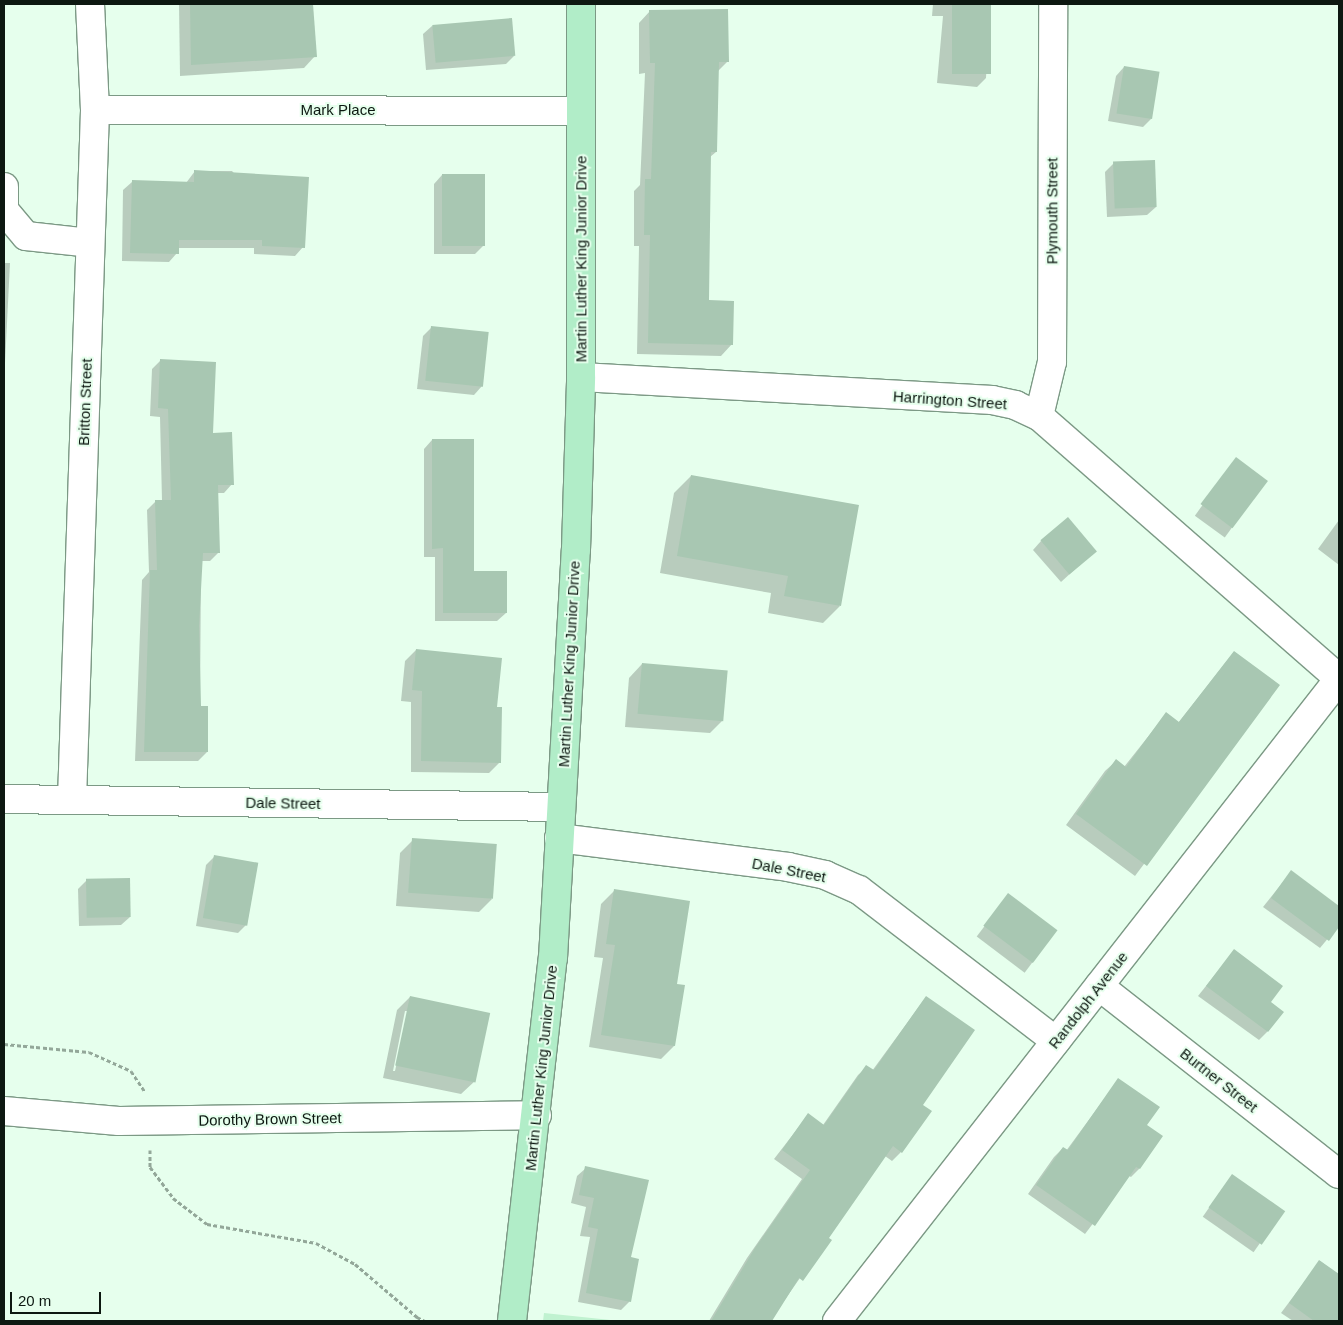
<!DOCTYPE html>
<style>
body{margin:0}
#map{position:relative;width:1343px;height:1325px;overflow:hidden;background:#e6ffed;font-family:Helvetica,sans-serif}
div>[style]{position:absolute}
.green>*{inset:0;background:#c0f2d0}
.shadow>*{inset:0;background:#0003;transform-origin:0 0}
.building>*{inset:0;background:#a8c7b2;transform-origin:0 0}
.path>*{height:3px;margin-top:-1.5px;transform-origin:0;background:repeating-linear-gradient(90deg,#93a799 0 4px,transparent 0 6.5px)}
.roads{filter:drop-shadow(1px 0 #7c9985) drop-shadow(-1px 0 #7c9985) drop-shadow(0 1px #7c9985) drop-shadow(0 -1px #7c9985)}
.minor>*{height:28px;margin:-14px;padding:0 14px;transform-origin:14px;border-radius:14px;background:#fff}
.major>*{height:28px;margin:-14px;padding:0 14px;transform-origin:14px;border-radius:14px;background:#b1edc8}
span{translate:-50% -50%;white-space:nowrap;text-align:center;line-height:1.15;-webkit-text-stroke:4px #e6ffed;paint-order:stroke}
.street-label{font-size:15px;color:#0d1811}
.frame{position:absolute;inset:0;border:5px solid #0d1811;pointer-events:none}
.scale{position:absolute;left:10px;top:1292px;width:91px;height:22px;box-sizing:border-box;border:2px solid #0d1811;border-top:0;padding-left:6px;font-size:15px;line-height:18px;white-space:nowrap;color:#0d1811;-webkit-text-stroke:4px #e6ffed;paint-order:stroke}
</style>
<div id="map">
<div class="green">
<i style="clip-path:polygon(544px 1313px,620px 1321px,543px 1321px)"></i>
</div>
<div class="shadow">
<i style="clip-path:polygon(179px 4px,312px 4px,315px 56px,304px 68px,180px 76px)"></i>
<i style="clip-path:polygon(933px 4px,990px 4px,986px 78px,977px 87px,937px 83px,943px 16px,932px 16px)"></i>
<i style="clip-path:polygon(650px 11px,728px 61px,718px 71px,716px 152px,710px 157px,708px 301px,732px 344px,721px 356px,637px 354px,639px 246px,634px 246px,634px 191px,640px 185px,645px 73px,639px 74px,639px 23px)"></i>
<i style="clip-path:polygon(432px 26px,514px 56px,506px 64px,426px 70px,423px 34px)"></i>
<i style="clip-path:polygon(1124px 67px,1151px 119px,1143px 127px,1108px 121px,1116px 76px)"></i>
<i style="clip-path:polygon(1114px 163px,1156px 207px,1147px 215px,1107px 217px,1105px 172px)"></i>
<i style="clip-path:polygon(195px 171px,232px 171px,303px 247px,295px 256px,254px 254px,254px 248px,177px 248px,177px 253px,169px 262px,122px 261px,123px 190px,132px 182px,186px 183px)"></i>
<i style="clip-path:polygon(442px 175px,484px 245px,475px 254px,434px 254px,434px 184px)"></i>
<i style="clip-path:polygon(4px 263px,10px 263px,4px 383px)"></i>
<i style="clip-path:polygon(432px 327px,482px 386px,474px 395px,417px 389px,423px 336px)"></i>
<i style="clip-path:polygon(161px 360px,211px 434px,232px 484px,224px 493px,217px 493px,219px 552px,210px 561px,201px 561px,200px 707px,207px 752px,198px 761px,135px 761px,142px 580px,149px 572px,147px 510px,156px 501px,162px 501px,160px 417px,150px 416px,152px 369px)"></i>
<i style="clip-path:polygon(432px 440px,473px 572px,506px 613px,497px 621px,435px 621px,435px 557px,424px 557px,424px 449px)"></i>
<i style="left:1236px;top:459px;width:37px;height:70px;rotate:36deg"></i>
<i style="clip-path:polygon(691px 476px,840px 606px,823px 623px,768px 613px,771px 593px,660px 573px,674px 493px)"></i>
<i style="clip-path:polygon(1339px 520px,1339px 565px,1318px 549px)"></i>
<i style="clip-path:polygon(1041px 541px,1095px 551px,1061px 582px,1033px 550px)"></i>
<i style="clip-path:polygon(416px 650px,496px 708px,500px 762px,489px 773px,411px 772px,411px 702px,401px 701px,405px 661px)"></i>
<i style="clip-path:polygon(1234px 652px,1278px 685px,1135px 876px,1066px 825px,1105px 771px,1116px 761px,1124px 767px,1166px 714px,1178px 723px)"></i>
<i style="clip-path:polygon(642px 664px,723px 720px,710px 733px,625px 727px,629px 678px)"></i>
<i style="clip-path:polygon(413px 840px,492px 899px,479px 912px,396px 906px,400px 853px)"></i>
<i style="clip-path:polygon(214px 857px,247px 924px,238px 933px,196px 926px,206px 865px)"></i>
<i style="clip-path:polygon(1291px 872px,1339px 907px,1339px 925px,1320px 948px,1263px 907px)"></i>
<i style="clip-path:polygon(87px 880px,130px 917px,121px 925px,79px 926px,78px 889px)"></i>
<i style="clip-path:polygon(614px 891px,676px 985px,674px 1046px,661px 1059px,589px 1047px,603px 958px,594px 957px,601px 904px)"></i>
<i style="left:1008px;top:895px;width:60px;height:52px;rotate:37deg"></i>
<i style="clip-path:polygon(1234px 951px,1269px 1002px,1267px 1032px,1259px 1040px,1198px 996px)"></i>
<i style="clip-path:polygon(evenodd,410px 997px,475px 1081px,461px 1094px,383px 1078px,397px 1010px,410px 997px,405px 1011px,408px 1011px,395px 1071px,393px 1071px,405px 1011px)"></i>
<i style="clip-path:polygon(926px 997px,921px 1105px,901px 1152px,892px 1161px,885px 1156px,770px 1321px,709px 1321px,747px 1258px,802px 1179px,774px 1159px,808px 1115px,823px 1125px,858px 1075px,867px 1067px,872px 1071px)"></i>
<i style="clip-path:polygon(1118px 1080px,1145px 1125px,1139px 1169px,1131px 1177px,1129px 1176px,1085px 1234px,1028px 1194px,1054px 1157px,1063px 1148px,1066px 1151px)"></i>
<i style="clip-path:polygon(586px 1168px,630px 1258px,630px 1301px,621px 1310px,578px 1302px,590px 1237px,580px 1236px,586px 1207px,571px 1203px,577px 1176px)"></i>
<i style="left:1232px;top:1175px;width:62px;height:51px;rotate:35deg"></i>
<i style="clip-path:polygon(1320px 1261px,1339px 1275px,1339px 1302px,1334px 1309px,1339px 1313px,1339px 1321px,1293px 1321px,1281px 1313px)"></i>
</div>
<div class="building">
<i style="clip-path:polygon(190px 4px,313px 4px,317px 57px,191px 65px)"></i>
<i style="left:952px;top:4px;width:39px;height:70px"></i>
<i style="clip-path:polygon(728px 9px,729px 62px,719px 62px,717px 152px,711px 152px,709px 300px,734px 301px,733px 345px,648px 343px,650px 235px,644px 235px,645px 179px,651px 179px,655px 63px,650px 63px,649px 10px)"></i>
<i style="left:512px;top:18px;width:38px;height:80px;rotate:85deg"></i>
<i style="left:1124px;top:66px;width:36px;height:48px;rotate:9deg"></i>
<i style="left:1155px;top:160px;width:47px;height:42px;rotate:88deg"></i>
<i style="clip-path:polygon(194px 170px,309px 177px,305px 248px,262px 246px,262px 240px,179px 240px,179px 254px,130px 253px,132px 180px,194px 182px)"></i>
<i style="left:442px;top:174px;width:43px;height:72px"></i>
<i style="left:431px;top:326px;width:58px;height:55px;rotate:6deg"></i>
<i style="clip-path:polygon(160px 359px,216px 362px,213px 433px,232px 432px,234px 485px,218px 485px,220px 553px,203px 553px,199px 626px,201px 706px,208px 706px,208px 752px,144px 752px,150px 570px,157px 570px,155px 500px,171px 500px,168px 409px,158px 408px)"></i>
<i style="clip-path:polygon(432px 439px,474px 439px,474px 571px,507px 571px,507px 613px,443px 613px,443px 548px,432px 549px)"></i>
<i style="left:1236px;top:457px;width:40px;height:59px;rotate:37deg"></i>
<i style="clip-path:polygon(691px 475px,859px 505px,841px 606px,784px 596px,788px 576px,677px 556px)"></i>
<i style="left:1068px;top:517px;width:45px;height:36px;rotate:50deg"></i>
<i style="clip-path:polygon(416px 649px,502px 658px,497px 707px,502px 707px,501px 763px,421px 761px,422px 691px,412px 690px)"></i>
<i style="clip-path:polygon(1234px 651px,1280px 685px,1147px 866px,1076px 814px,1116px 759px,1126px 767px,1166px 712px,1179px 722px)"></i>
<i style="left:642px;top:663px;width:86px;height:51px;rotate:5deg"></i>
<i style="left:412px;top:838px;width:85px;height:55px;rotate:4deg"></i>
<i style="left:214px;top:855px;width:45px;height:64px;rotate:10deg"></i>
<i style="clip-path:polygon(1291px 870px,1339px 906px,1339px 927px,1329px 941px,1271px 898px)"></i>
<i style="left:130px;top:878px;width:39px;height:44px;rotate:89deg"></i>
<i style="clip-path:polygon(614px 889px,690px 901px,677px 984px,685px 985px,675px 1046px,601px 1035px,615px 945px,606px 944px)"></i>
<i style="left:1008px;top:893px;width:62px;height:41px;rotate:37deg"></i>
<i style="clip-path:polygon(1234px 949px,1283px 986px,1271px 1002px,1284px 1012px,1268px 1032px,1206px 986px)"></i>
<i style="left:410px;top:996px;width:82px;height:71px;rotate:12deg"></i>
<i style="clip-path:polygon(926px 996px,975px 1030px,923px 1105px,932px 1111px,902px 1153px,893px 1146px,829px 1238px,832px 1240px,803px 1281px,799px 1278px,772px 1321px,711px 1321px,755px 1248px,810px 1170px,782px 1150px,808px 1113px,824px 1125px,866px 1065px,874px 1070px)"></i>
<i style="clip-path:polygon(1118px 1078px,1160px 1107px,1147px 1125px,1163px 1136px,1140px 1169px,1136px 1167px,1095px 1226px,1036px 1185px,1063px 1147px,1068px 1150px)"></i>
<i style="clip-path:polygon(585px 1166px,649px 1180px,631px 1257px,639px 1259px,631px 1302px,586px 1293px,598px 1229px,588px 1227px,594px 1198px,579px 1195px)"></i>
<i style="left:1232px;top:1174px;width:65px;height:41px;rotate:35deg"></i>
<i style="clip-path:polygon(1319px 1260px,1339px 1274px,1339px 1321px,1314px 1321px,1289px 1303px)"></i>
</div>
<div class="path">
<i style="left:4px;top:1044px;width:85px;rotate:5.4deg"></i>
<i style="left:89px;top:1052px;width:46px;rotate:24.3deg"></i>
<i style="left:131px;top:1071px;width:25px;rotate:56deg"></i>
<i style="left:150px;top:1150px;width:17px;rotate:90deg"></i>
<i style="left:150px;top:1167px;width:39px;rotate:53deg"></i>
<i style="left:173px;top:1198px;width:43px;rotate:37.4deg"></i>
<i style="left:207px;top:1224px;width:111px;rotate:9.9deg"></i>
<i style="left:316px;top:1243px;width:44px;rotate:28.3deg"></i>
<i style="left:355px;top:1264px;width:82px;rotate:40.5deg"></i>
<i style="left:417px;top:1317px;width:9px;rotate:27deg"></i>
</div>
<div class="roads">
<div class="minor">
<i style="left:95px;top:110px;width:486px;rotate:0.1deg"></i>
<i style="left:4px;top:187px;width:23px;rotate:90deg"></i>
<i style="left:4px;top:210px;width:34px;rotate:50deg"></i>
<i style="left:26px;top:236px;width:64px;rotate:6.2deg"></i>
<i style="left:581px;top:377px;width:412px;rotate:3.2deg"></i>
<i style="left:992px;top:400px;width:24px;rotate:12deg"></i>
<i style="left:1015px;top:405px;width:26px;rotate:25deg"></i>
<i style="left:1039px;top:416px;width:399px;rotate:41.2deg"></i>
<i style="left:1039px;top:416px;width:56px;rotate:-76.5deg"></i>
<i style="left:1052px;top:362px;width:358px;rotate:-89.8deg"></i>
<i style="left:4px;top:799px;width:557px;rotate:0.82deg"></i>
<i style="left:72px;top:800px;width:690px;rotate:-88.09deg"></i>
<i style="left:95px;top:110px;width:106px;rotate:-92.7deg"></i>
<i style="left:559px;top:838px;width:231px;rotate:7.2deg"></i>
<i style="left:788px;top:867px;width:38px;rotate:12deg"></i>
<i style="left:825px;top:875px;width:37px;rotate:24deg"></i>
<i style="left:859px;top:890px;width:248px;rotate:37.5deg"></i>
<i style="left:1099px;top:986px;width:305px;rotate:38.1deg"></i>
<i style="left:4px;top:1111px;width:115px;rotate:5deg"></i>
<i style="left:119px;top:1121px;width:418px;rotate:-0.8deg"></i>
<i style="left:837px;top:1321px;width:815px;rotate:-51.98deg"></i>
</div>
<div class="major">
<i style="left:512px;top:1321px;width:365px;rotate:-83.6deg"></i>
<i style="left:553px;top:958px;width:409px;rotate:-86.8deg"></i>
<i style="left:576px;top:550px;width:173px;rotate:-88.3deg"></i>
<i style="left:581px;top:377px;width:373px;rotate:-90deg"></i>
</div>
</div>
<div class="street-label">
<span style="left:338px;top:110px">Mark Place</span>
<span style="left:1052px;top:211px;rotate:-90deg">Plymouth Street</span>
<span style="left:581px;top:259px;rotate:-90deg">Martin Luther King Junior Drive</span>
<span style="left:950px;top:400px;rotate:4deg">Harrington Street</span>
<span style="left:85px;top:402px;rotate:-88deg">Britton Street</span>
<span style="left:569px;top:664px;rotate:-87deg">Martin Luther King Junior Drive</span>
<span style="left:283px;top:803px;rotate:1deg">Dale Street</span>
<span style="left:789px;top:870px;rotate:11deg">Dale Street</span>
<span style="left:1088px;top:1000px;rotate:-52deg">Randolph Avenue</span>
<span style="left:541px;top:1068px;rotate:-84deg">Martin Luther King Junior Drive</span>
<span style="left:1219px;top:1080px;rotate:38deg">Burtner Street</span>
<span style="left:270px;top:1119px;rotate:-1deg">Dorothy Brown Street</span>
</div>
<div class="frame"></div>
<div class="scale">20 m</div>
</div>
